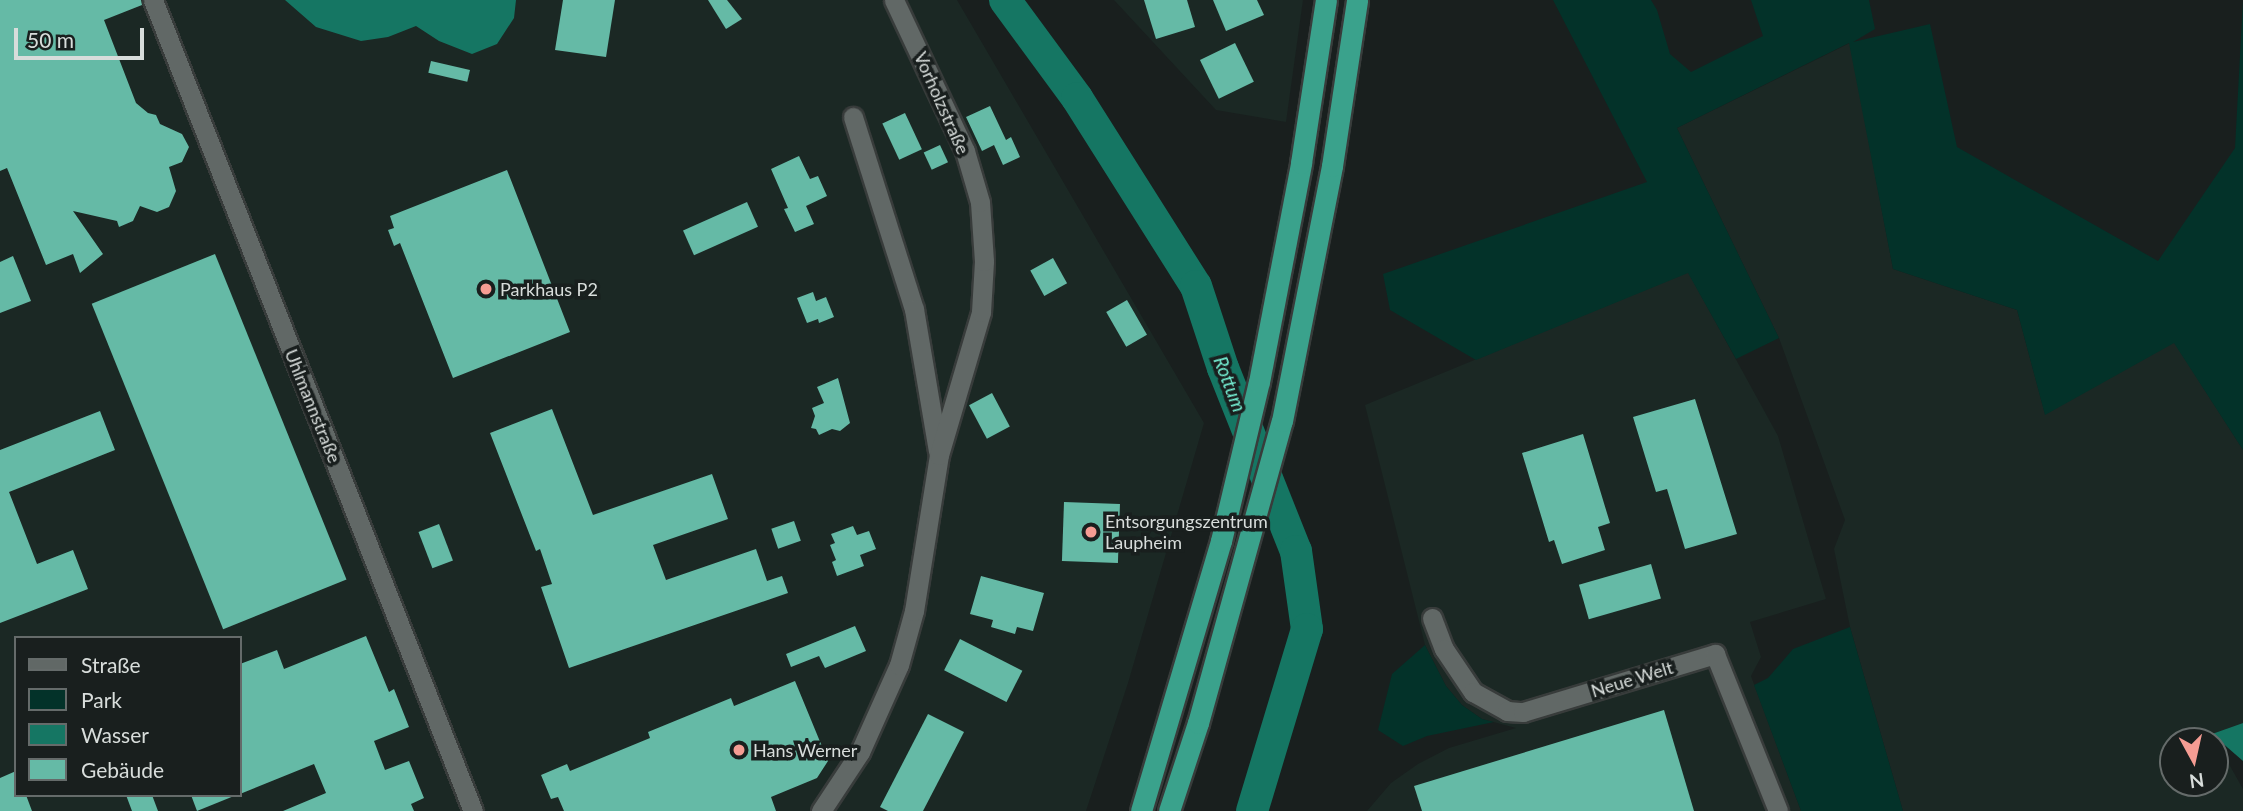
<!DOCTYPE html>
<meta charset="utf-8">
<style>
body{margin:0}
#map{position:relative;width:2243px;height:811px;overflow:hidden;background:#191f1e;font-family:Lato,sans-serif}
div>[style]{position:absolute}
.built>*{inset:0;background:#1b2824}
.green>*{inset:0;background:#033229}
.water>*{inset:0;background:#157663}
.river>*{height:32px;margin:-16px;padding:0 16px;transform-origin:16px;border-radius:16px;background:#157663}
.building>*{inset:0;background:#65baa6;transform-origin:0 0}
.roads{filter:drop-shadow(2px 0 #383c3b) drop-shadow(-2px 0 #383c3b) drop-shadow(0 2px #383c3b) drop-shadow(0 -2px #383c3b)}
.street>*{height:19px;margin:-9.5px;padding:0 9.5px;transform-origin:9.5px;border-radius:9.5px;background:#616866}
.highway>*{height:21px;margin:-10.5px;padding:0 10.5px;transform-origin:10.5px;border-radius:10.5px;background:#3aa28c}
.dots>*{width:19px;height:19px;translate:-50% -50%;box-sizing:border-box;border:4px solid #191f1e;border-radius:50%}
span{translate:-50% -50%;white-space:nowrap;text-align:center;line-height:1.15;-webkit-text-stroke:7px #191f1e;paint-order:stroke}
.street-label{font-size:18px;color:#d8dddb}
.poi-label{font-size:18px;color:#d8dddb}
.left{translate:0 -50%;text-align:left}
.water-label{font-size:19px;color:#75f0d4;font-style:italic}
.legend{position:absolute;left:14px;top:636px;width:228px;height:161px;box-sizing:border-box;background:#191f1e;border:2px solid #656b6a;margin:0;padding:9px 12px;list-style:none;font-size:21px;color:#d8dddb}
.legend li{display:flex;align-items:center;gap:14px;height:35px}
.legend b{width:35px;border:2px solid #656b6a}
.north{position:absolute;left:2159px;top:727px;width:70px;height:70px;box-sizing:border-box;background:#191f1e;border:2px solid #656b6a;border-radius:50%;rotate:172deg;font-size:19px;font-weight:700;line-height:28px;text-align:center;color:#d8dddb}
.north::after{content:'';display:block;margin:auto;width:24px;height:32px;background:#f59c93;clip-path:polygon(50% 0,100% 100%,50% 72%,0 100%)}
.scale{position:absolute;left:14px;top:28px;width:130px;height:32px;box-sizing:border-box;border:4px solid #d8dddb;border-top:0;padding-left:9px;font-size:21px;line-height:24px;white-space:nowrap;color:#d8dddb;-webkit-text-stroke:5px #191f1e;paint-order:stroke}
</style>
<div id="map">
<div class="built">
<i style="clip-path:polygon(evenodd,0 0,957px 0,1204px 423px,1128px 683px,1086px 811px,0 811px,0 0,16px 638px,240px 638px,240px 795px,16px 795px,16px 638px)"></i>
<i style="clip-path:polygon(1114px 0,1303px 0,1286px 122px,1216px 110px)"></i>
<i style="clip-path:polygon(evenodd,1850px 43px,1893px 269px,2017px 310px,2045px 414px,2174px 342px,2243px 450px,2243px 723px,2212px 734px,2243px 789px,2243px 811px,1903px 811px,1850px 627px,1834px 549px,1845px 520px,1779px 338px,1677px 128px,1850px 43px,2173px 741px,2215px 741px,2215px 783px,2173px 783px,2173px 741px)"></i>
<i style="clip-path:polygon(1688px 272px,1778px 436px,1826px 599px,1750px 622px,1761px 657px,1751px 676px,1801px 811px,1367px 811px,1391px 783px,1418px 764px,1449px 748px,1516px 728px,1482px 719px,1462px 705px,1446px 686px,1425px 645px,1365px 405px)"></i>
</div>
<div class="green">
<i style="clip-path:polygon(1553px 0,1651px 0,1657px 10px,1670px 54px,1691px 72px,1763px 36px,1751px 0,1869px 0,1875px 29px,1853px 42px,1930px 24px,1957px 147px,2158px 261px,2235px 148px,2243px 0,2243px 450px,2174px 343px,2045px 415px,2017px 310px,1893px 269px,1849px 43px,1677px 128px,1779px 338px,1736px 359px,1688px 273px,1476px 360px,1390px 310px,1383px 274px,1647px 182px)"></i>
<i style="clip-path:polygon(1850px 627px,1903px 811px,1801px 811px,1754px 685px,1768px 678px,1793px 649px)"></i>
<i style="clip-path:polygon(1425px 645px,1446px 686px,1462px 705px,1482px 719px,1494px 722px,1427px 736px,1403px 746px,1378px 730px,1392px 674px)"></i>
</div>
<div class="water">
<i style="clip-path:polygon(285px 0,516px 0,514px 18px,497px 44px,472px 54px,439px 41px,416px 26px,388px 37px,361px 41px,316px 27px)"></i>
<i style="clip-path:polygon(2243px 723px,2243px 761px,2212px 734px)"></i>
</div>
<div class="river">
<i style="left:1005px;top:0;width:122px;rotate:53.7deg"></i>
<i style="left:1077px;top:98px;width:222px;rotate:57.7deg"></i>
<i style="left:1196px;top:286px;width:86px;rotate:71.8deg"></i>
<i style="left:1223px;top:368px;width:197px;rotate:68.3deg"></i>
<i style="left:1296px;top:551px;width:79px;rotate:82deg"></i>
<i style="left:1307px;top:629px;width:190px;rotate:106.8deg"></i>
</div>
<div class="building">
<i style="clip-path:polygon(0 0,141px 0,142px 5px,104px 20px,136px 103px,148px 113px,156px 115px,160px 124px,182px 134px,189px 147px,182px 162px,169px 167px,176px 191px,169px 207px,157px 212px,140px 206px,133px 221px,119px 227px,117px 221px,73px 211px,103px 254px,80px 273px,73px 254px,46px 265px,7px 168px,0 171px)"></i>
<i style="clip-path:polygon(563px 0,615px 0,606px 57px,555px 50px)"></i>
<i style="clip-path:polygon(708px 0,727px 0,742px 19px,726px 29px)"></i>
<i style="clip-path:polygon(1144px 0,1187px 0,1195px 27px,1156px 39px)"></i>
<i style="clip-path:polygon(1213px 0,1257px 0,1264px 15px,1226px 31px)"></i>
<i style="left:1235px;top:43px;width:43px;height:39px;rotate:64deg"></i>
<i style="left:431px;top:61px;width:40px;height:12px;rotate:13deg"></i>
<i style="clip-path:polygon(990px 106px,1006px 140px,1011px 137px,1020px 157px,1003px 165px,994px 145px,982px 151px,966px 117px)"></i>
<i style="left:905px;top:113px;width:40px;height:25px;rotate:65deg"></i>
<i style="left:940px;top:145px;width:19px;height:18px;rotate:65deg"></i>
<i style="clip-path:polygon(799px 156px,810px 179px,818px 176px,827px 196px,806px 206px,814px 224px,795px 232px,784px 209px,788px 208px,771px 169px)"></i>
<i style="clip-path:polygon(507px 170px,570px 332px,453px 378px,400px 243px,394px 246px,388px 230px,394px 228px,390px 216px)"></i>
<i style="left:747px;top:202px;width:27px;height:70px;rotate:66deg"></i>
<i style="left:215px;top:254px;width:351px;height:133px;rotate:68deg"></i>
<i style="clip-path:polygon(13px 256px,31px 301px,0 313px,0 262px)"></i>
<i style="left:1053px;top:258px;width:29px;height:26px;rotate:61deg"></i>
<i style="clip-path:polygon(813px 292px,816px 301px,826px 297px,834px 317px,819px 323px,818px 319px,807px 323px,797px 298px)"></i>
<i style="left:1127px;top:300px;width:40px;height:24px;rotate:60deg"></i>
<i style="clip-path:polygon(838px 378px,850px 423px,840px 431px,832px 429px,819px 435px,816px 429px,811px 428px,815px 416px,812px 408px,824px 403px,817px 387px)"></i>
<i style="left:992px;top:393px;width:38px;height:26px;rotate:62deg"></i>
<i style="clip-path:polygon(1695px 399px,1737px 534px,1685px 549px,1667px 489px,1656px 492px,1633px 417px)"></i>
<i style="clip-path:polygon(552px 409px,593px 515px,712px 474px,728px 519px,653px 545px,666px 580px,756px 549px,767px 581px,782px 576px,788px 593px,569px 668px,541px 587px,552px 584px,540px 549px,536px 551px,490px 433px)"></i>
<i style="clip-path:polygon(100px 411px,115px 450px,9px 492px,37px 564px,73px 550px,88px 589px,0 623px,0 450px)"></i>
<i style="clip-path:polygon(1583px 434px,1610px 523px,1598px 527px,1605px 550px,1562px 564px,1554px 540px,1549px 542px,1522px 453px)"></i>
<i style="left:1064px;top:502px;width:56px;height:59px;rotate:2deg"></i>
<i style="left:794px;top:521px;width:21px;height:24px;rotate:71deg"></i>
<i style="left:439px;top:524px;width:39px;height:22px;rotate:69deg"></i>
<i style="clip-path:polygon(853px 526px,857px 535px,869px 531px,876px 549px,860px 555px,864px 566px,837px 576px,832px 562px,836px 560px,830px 545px,835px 543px,831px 534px)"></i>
<i style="left:1651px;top:564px;width:36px;height:75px;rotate:74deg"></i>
<i style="clip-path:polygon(981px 576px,1044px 593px,1033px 631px,1017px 627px,1015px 634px,991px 627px,993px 620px,970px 614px)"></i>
<i style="clip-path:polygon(855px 626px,866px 651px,825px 668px,819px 656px,791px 667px,786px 654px)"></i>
<i style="clip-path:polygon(366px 636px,389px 692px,394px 689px,409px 727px,374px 741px,385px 770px,409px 761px,424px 798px,411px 804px,414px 811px,283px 811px,326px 793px,314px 764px,240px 794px,240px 664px,277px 650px,284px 669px)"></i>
<i style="left:960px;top:639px;width:70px;height:35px;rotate:27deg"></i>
<i style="clip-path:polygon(795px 681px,828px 761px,817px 778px,771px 797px,776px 811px,564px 811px,558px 797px,551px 799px,541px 775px,567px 764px,570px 771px,650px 738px,648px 732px,731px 698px,734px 706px)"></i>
<i style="clip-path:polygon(1664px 710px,1694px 811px,1422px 811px,1414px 786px)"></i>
<i style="clip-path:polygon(928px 714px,964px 732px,923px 811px,888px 811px,880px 807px)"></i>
<i style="clip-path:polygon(16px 771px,16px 795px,26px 795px,32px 811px,0 811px,0 778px)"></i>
<i style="clip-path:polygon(126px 795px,152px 795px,158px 811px,132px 811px)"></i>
<i style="clip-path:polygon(191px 795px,234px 795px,234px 796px,197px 811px)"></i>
</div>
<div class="roads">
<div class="street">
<i style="left:153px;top:0;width:872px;rotate:68.47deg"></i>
<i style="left:853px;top:117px;width:201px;rotate:72.4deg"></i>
<i style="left:914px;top:309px;width:144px;rotate:80.4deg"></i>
<i style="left:1432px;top:618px;width:33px;rotate:69deg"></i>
<i style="left:1444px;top:649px;width:52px;rotate:56deg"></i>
<i style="left:1473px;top:692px;width:39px;rotate:29deg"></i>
<i style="left:1507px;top:711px;width:16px;rotate:4deg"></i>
<i style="left:1523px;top:712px;width:201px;rotate:-16.8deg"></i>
<i style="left:1715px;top:654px;width:169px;rotate:68.1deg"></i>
<i style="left:821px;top:811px;width:71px;rotate:-56.5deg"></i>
<i style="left:860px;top:752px;width:95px;rotate:-65.9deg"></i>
<i style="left:899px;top:665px;width:56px;rotate:-74.5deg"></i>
<i style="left:914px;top:611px;width:158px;rotate:-80.9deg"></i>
<i style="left:939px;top:455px;width:149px;rotate:-73.6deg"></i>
<i style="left:981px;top:312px;width:51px;rotate:-86.6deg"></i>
<i style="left:984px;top:261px;width:59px;rotate:-93.9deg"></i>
<i style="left:980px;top:202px;width:53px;rotate:-106.4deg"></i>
<i style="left:965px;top:151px;width:167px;rotate:-115.2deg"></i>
</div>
<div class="highway">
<i style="left:1141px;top:811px;width:282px;rotate:-73.5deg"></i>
<i style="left:1221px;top:541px;width:163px;rotate:-76.6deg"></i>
<i style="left:1259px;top:382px;width:223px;rotate:-79.1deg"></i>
<i style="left:1301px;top:163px;width:165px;rotate:-81.3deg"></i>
<i style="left:1169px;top:811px;width:93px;rotate:-71.8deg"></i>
<i style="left:1198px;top:723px;width:313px;rotate:-74.5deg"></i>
<i style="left:1282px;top:421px;width:260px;rotate:-78.9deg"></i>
<i style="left:1332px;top:166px;width:168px;rotate:-81.4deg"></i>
</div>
</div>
<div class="dots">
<i style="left:486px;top:289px;background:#f59c93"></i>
<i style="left:1091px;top:532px;background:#f59c93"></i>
<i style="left:739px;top:750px;background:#f59c93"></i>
</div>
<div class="street-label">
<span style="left:942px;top:103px;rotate:66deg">Vorholzstraße</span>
<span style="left:313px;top:406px;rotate:68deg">Uhlmannstraße</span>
<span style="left:1632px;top:679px;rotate:-17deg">Neue Welt</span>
</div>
<div class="poi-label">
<span class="left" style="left:500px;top:289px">Parkhaus P2</span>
<span class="left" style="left:1105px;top:532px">Entsorgungszentrum<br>Laupheim</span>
<span class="left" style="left:753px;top:750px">Hans Werner</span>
</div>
<div class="water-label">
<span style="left:1230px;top:384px;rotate:69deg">Rottum</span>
</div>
<ul class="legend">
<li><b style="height:9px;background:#616866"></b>Straße</li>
<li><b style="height:19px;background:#033229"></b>Park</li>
<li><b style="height:19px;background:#157663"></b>Wasser</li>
<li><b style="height:19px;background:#65baa6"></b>Gebäude</li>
</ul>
<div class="north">N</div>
<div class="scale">50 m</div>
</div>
